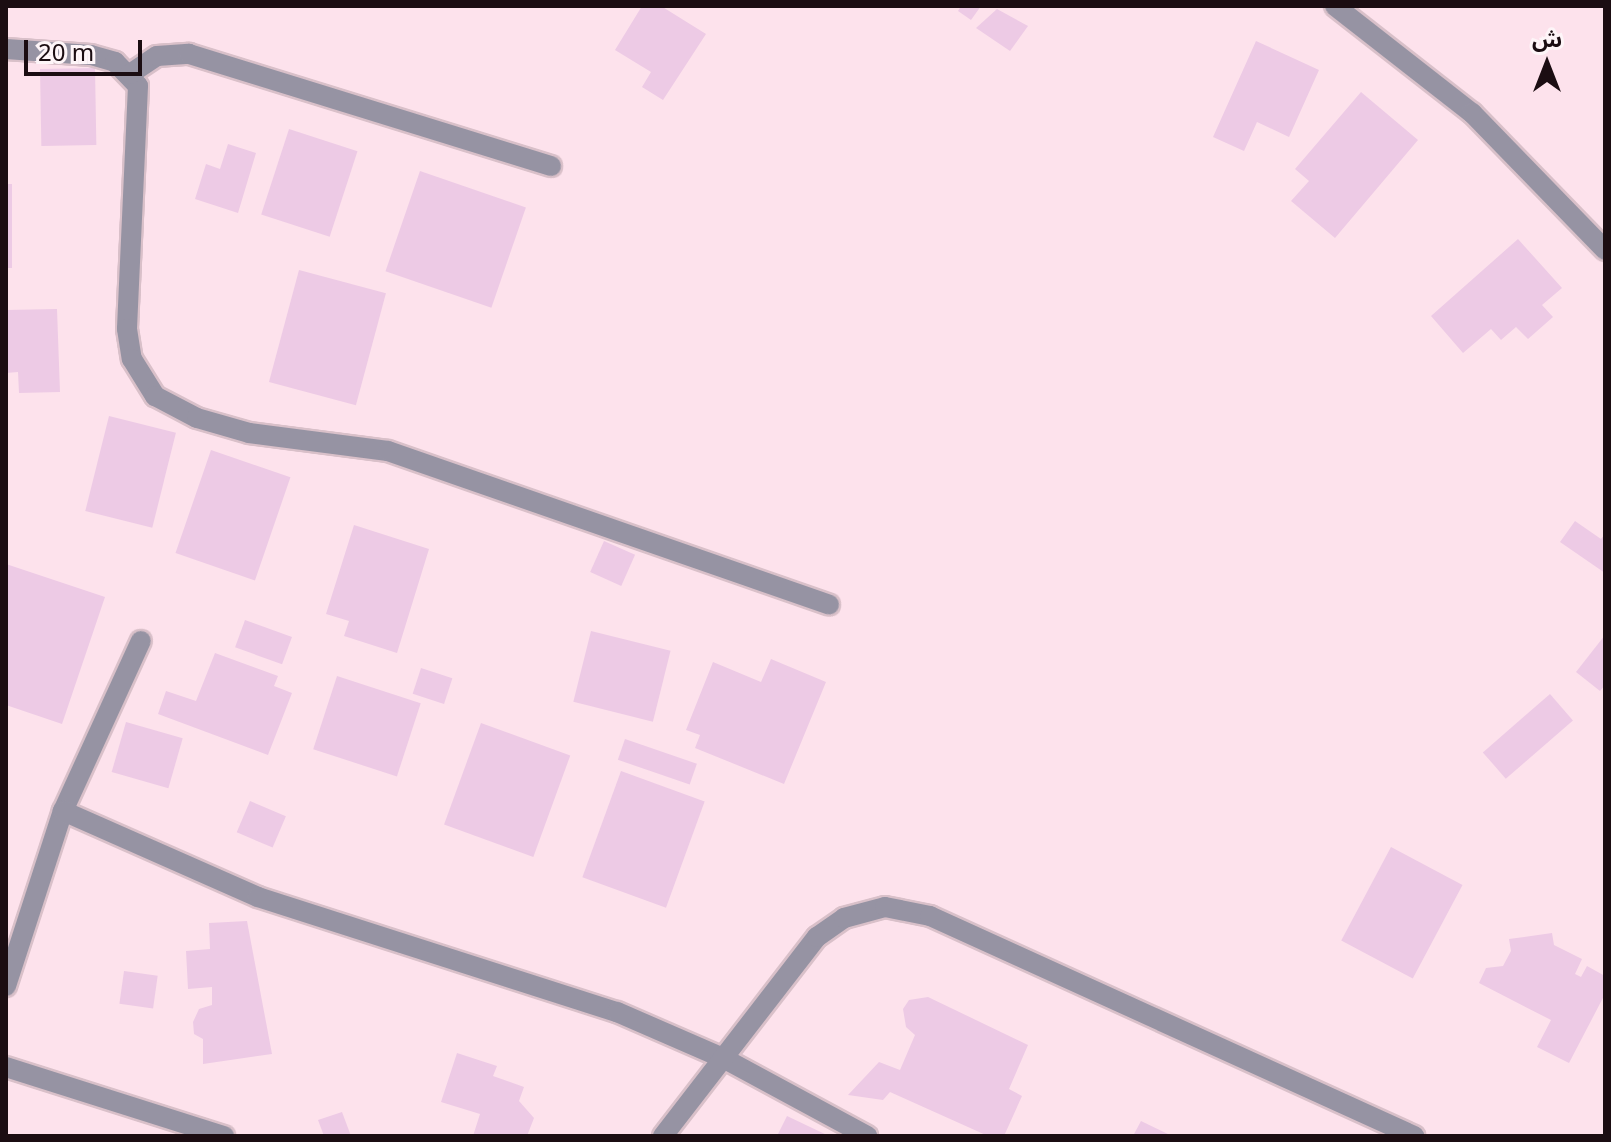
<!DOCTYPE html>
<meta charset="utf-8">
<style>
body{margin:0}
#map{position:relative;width:1611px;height:1142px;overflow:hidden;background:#fde2ec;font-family:Georgia,"Noto Sans Arabic",serif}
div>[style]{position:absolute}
.building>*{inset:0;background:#edcae5;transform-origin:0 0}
.roads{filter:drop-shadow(2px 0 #d9c0c9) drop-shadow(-2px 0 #d9c0c9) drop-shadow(0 2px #d9c0c9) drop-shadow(0 -2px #d9c0c9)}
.minor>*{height:20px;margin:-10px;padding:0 10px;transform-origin:10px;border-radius:10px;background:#9693a3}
span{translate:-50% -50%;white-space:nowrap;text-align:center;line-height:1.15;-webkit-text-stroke:8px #fef5f8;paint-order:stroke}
.frame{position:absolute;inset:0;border:8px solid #1b0d12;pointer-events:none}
.north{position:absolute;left:1507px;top:24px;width:80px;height:80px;-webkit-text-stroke:6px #fef5f8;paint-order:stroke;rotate:0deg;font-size:22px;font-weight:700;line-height:32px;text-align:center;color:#1b0d12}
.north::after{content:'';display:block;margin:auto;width:28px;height:36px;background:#1b0d12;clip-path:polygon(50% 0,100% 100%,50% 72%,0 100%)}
.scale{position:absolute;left:24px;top:40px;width:118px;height:36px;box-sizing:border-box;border:4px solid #1b0d12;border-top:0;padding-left:10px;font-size:24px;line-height:28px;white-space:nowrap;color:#1b0d12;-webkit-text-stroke:6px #fef5f8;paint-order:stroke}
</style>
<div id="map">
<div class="building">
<i style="clip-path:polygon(642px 6px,661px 6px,706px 34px,663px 100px,642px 87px,651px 72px,615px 50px)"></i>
<i style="clip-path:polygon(961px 6px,981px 6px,971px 20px,958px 11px)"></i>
<i style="clip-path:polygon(997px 9px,1028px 26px,1010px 51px,976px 28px)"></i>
<i style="clip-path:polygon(1256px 41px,1319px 70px,1289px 137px,1257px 122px,1244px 151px,1213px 137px)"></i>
<i style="left:95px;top:68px;width:77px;height:55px;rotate:89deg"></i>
<i style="clip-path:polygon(1361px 92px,1418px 140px,1335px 238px,1291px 201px,1309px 181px,1295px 169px)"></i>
<i style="left:289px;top:129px;width:72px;height:90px;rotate:18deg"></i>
<i style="clip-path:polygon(228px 144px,256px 153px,238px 213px,195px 199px,206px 164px,220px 169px)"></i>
<i style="left:420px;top:171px;width:112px;height:106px;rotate:19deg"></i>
<i style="left:6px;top:184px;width:6px;height:84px"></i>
<i style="clip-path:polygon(1518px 239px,1562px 288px,1542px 305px,1553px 317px,1528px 339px,1516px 327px,1501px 340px,1491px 329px,1463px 353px,1431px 316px)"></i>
<i style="left:299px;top:270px;width:90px;height:116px;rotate:15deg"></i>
<i style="clip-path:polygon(57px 309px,60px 392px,19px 393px,18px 372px,6px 373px,6px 310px)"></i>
<i style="left:109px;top:416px;width:69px;height:98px;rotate:14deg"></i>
<i style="left:211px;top:450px;width:84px;height:109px;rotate:19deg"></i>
<i style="clip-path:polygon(1575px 521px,1601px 539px,1605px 534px,1605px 573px,1560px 542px)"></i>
<i style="clip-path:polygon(354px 525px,429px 549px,397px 653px,344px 636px,349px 621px,326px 614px)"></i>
<i style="left:604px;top:541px;width:34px;height:34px;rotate:24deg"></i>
<i style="clip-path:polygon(6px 564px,105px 597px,62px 724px,6px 705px)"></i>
<i style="left:245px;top:620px;width:50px;height:29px;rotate:20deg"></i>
<i style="left:591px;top:631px;width:82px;height:73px;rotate:14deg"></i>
<i style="clip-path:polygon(1605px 635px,1605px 685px,1600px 691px,1576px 672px)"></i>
<i style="clip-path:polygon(215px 653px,278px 676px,274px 686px,292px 693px,268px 755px,158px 714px,166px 691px,196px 701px)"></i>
<i style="clip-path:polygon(771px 659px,826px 682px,784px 784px,695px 748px,700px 735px,686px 730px,713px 662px,761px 682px)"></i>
<i style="left:421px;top:668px;width:33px;height:27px;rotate:18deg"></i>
<i style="left:337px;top:676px;width:88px;height:77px;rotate:18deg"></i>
<i style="left:1550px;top:694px;width:35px;height:89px;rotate:49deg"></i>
<i style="left:126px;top:722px;width:59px;height:52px;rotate:16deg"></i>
<i style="left:481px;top:723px;width:95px;height:108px;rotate:20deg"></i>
<i style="left:625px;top:739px;width:76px;height:22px;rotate:19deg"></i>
<i style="left:621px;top:771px;width:89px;height:113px;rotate:20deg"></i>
<i style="left:250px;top:801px;width:39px;height:34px;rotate:23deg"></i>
<i style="left:1391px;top:847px;width:81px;height:106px;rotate:28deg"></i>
<i style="clip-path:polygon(247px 921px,272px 1054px,203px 1064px,203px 1039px,194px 1034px,193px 1022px,199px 1009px,212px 1005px,212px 987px,188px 989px,186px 951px,210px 949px,209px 923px)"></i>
<i style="clip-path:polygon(1552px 933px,1554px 945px,1582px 959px,1575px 974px,1581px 977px,1587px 966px,1605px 976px,1605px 994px,1569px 1063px,1537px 1047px,1551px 1020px,1479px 983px,1486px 968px,1503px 966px,1511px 951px,1509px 939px)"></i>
<i style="left:124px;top:971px;width:34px;height:33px;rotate:8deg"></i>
<i style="clip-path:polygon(928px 997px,1028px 1045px,1009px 1089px,1022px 1096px,1004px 1136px,988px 1136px,890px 1092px,883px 1100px,848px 1095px,879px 1062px,900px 1070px,915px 1035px,906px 1027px,903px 1009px,909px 1000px)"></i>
<i style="clip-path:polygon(457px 1053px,497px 1066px,493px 1076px,524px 1087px,519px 1101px,534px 1118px,527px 1136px,473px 1136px,480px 1114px,441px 1102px)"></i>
<i style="clip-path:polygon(342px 1112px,351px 1136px,324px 1136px,318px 1120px)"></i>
<i style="clip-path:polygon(787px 1116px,829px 1136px,777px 1136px)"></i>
<i style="clip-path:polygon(1141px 1121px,1172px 1136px,1133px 1136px)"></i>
</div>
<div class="roads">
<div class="minor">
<i style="left:1335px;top:6px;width:174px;rotate:38deg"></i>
<i style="left:1472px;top:113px;width:191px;rotate:45.8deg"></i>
<i style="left:6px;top:49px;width:85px;rotate:4deg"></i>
<i style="left:91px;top:55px;width:25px;rotate:16deg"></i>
<i style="left:115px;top:62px;width:33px;rotate:46deg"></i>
<i style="left:138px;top:86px;width:243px;rotate:92.6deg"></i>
<i style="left:127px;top:329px;width:30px;rotate:81deg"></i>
<i style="left:132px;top:359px;width:44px;rotate:58.1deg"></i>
<i style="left:155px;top:396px;width:47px;rotate:27.6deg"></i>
<i style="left:197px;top:418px;width:54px;rotate:16.1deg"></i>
<i style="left:249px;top:433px;width:140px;rotate:7.4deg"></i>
<i style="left:388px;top:451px;width:467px;rotate:19.2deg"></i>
<i style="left:130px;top:74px;width:32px;rotate:-34deg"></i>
<i style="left:157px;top:56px;width:32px;rotate:-4deg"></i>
<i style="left:189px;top:54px;width:379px;rotate:17.2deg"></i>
<i style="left:63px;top:811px;width:187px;rotate:-65.4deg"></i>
<i style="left:6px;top:986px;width:184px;rotate:-72deg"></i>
<i style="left:63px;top:811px;width:213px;rotate:23.8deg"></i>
<i style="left:258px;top:897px;width:377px;rotate:17.8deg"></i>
<i style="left:617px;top:1012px;width:116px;rotate:23.5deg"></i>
<i style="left:723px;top:1058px;width:164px;rotate:28.4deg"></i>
<i style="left:6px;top:1067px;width:229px;rotate:17.6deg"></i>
<i style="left:663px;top:1136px;width:252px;rotate:-52.3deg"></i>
<i style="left:817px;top:937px;width:33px;rotate:-35deg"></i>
<i style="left:844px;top:918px;width:42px;rotate:-15deg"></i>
<i style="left:885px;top:907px;width:46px;rotate:11.3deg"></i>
<i style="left:930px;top:916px;width:532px;rotate:24.44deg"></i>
</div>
</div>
<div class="frame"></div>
<div class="north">ش</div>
<div class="scale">20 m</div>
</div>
